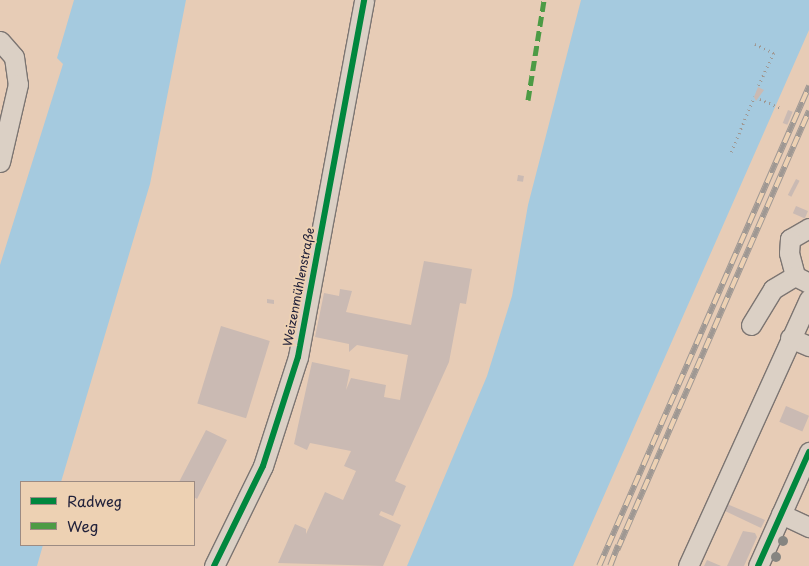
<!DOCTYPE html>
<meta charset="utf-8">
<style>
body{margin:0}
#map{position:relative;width:809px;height:566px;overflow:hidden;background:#e0d0c0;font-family:"Playpen Sans",sans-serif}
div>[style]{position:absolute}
.built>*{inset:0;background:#e7ccb6}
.water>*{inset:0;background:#a5cadf}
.building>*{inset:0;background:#cabab3;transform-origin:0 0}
.path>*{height:2.5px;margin-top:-1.25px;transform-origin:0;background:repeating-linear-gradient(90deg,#9f9893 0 1px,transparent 0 5px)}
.roads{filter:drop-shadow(1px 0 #7c7572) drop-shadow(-1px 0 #7c7572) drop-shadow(0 1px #7c7572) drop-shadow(0 -1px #7c7572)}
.minor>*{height:19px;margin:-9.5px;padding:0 9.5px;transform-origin:9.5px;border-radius:9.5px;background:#dbd0c5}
.rail>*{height:5.5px;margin-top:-2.75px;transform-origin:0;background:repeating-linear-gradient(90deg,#edd1b3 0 11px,#9f9893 0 22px);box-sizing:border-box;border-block:1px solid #9f9893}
.quiet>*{height:5px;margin-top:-2.5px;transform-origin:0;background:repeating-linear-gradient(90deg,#4d9b45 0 10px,transparent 0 15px)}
.cycleway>*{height:6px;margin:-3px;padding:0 3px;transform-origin:3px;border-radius:3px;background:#00873e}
.trees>*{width:10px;height:10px;margin:-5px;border-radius:50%;background:#868581}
span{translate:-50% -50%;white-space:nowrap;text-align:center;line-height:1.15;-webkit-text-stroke:4px #edd1b3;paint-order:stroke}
.street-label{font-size:12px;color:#22223b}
.legend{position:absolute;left:20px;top:481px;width:175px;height:65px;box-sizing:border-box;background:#edd1b3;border:1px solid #9c8b83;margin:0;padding:6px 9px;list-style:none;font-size:15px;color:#22223b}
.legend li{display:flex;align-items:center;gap:10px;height:25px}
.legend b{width:25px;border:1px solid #9c8b83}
</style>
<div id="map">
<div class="built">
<i style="clip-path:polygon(evenodd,0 0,809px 0,809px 566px,0 566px,0 0,21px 482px,194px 482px,194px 545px,21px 545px,21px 482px)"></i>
</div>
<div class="water">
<i style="clip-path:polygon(74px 0,186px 0,150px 184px,61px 482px,21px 482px,21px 545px,43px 545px,37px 566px,0 566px,0 265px,63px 64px,57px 58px)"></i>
<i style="clip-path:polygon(581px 0,809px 0,809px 30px,573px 566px,407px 566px,487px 376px,512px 296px,528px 205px)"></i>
</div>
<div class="building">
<i style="clip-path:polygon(758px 87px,764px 90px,756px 101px,754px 97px)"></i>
<i style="left:788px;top:110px;width:5px;height:14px;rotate:22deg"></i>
<i style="left:518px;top:175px;width:6px;height:6px;rotate:9deg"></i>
<i style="left:796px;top:179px;width:4px;height:18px;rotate:27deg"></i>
<i style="left:796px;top:206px;width:13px;height:8px;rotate:23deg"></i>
<i style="clip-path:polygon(424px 261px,472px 269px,466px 304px,460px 303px,449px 362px,395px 481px,406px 486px,393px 516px,381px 511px,379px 515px,401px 525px,383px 566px,278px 563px,295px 524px,306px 529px,306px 534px,325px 492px,343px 500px,356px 471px,344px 466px,351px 451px,310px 443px,307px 450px,294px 444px,312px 362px,350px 370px,346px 390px,351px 378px,386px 385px,384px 397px,400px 400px,408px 355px,357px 345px,349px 352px,349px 344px,315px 337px,324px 293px,339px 296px,340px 289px,352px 291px,346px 312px,411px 325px)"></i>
<i style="clip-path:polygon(267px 299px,274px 300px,274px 304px,267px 303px)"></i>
<i style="left:221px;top:326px;width:51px;height:81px;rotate:17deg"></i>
<i style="left:786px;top:406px;width:25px;height:17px;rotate:23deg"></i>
<i style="clip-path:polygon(206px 430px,227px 440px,197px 499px,194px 497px,194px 482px,179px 482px)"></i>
<i style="clip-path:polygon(727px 504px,765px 520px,761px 528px,725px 511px)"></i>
<i style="clip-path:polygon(743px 531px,755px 533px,757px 537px,744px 566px,727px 566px)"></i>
<i style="clip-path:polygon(707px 560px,721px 566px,704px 566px)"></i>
</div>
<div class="path">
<i style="left:755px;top:44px;width:21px;rotate:25deg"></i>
<i style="left:774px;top:53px;width:38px;rotate:115deg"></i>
<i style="left:760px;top:99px;width:24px;rotate:24deg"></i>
<i style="left:731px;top:152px;width:60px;rotate:-67.3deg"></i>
</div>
<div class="roads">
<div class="minor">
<i style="left:0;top:41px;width:21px;rotate:49deg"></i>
<i style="left:14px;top:57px;width:27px;rotate:82deg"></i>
<i style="left:18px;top:84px;width:80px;rotate:103deg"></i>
<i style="left:809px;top:228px;width:22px;rotate:150deg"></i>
<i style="left:790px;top:239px;width:14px;rotate:94deg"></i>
<i style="left:789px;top:253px;width:24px;rotate:75deg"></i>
<i style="left:795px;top:276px;width:16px;rotate:27deg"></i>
<i style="left:751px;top:325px;width:42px;rotate:-58.6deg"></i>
<i style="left:773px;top:289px;width:26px;rotate:-31deg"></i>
<i style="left:790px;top:338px;width:21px;rotate:23deg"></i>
<i style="left:781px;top:514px;width:31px;rotate:25deg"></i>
<i style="left:214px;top:566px;width:111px;rotate:-63.9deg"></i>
<i style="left:263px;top:466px;width:114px;rotate:-72.2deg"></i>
<i style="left:298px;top:357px;width:363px;rotate:-79.5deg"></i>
<i style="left:688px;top:566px;width:293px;rotate:-65.6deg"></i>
<i style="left:758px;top:566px;width:125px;rotate:-65.9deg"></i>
</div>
</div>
<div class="rail">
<i style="left:617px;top:550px;width:479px;rotate:-66.4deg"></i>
<i style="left:599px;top:566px;width:524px;rotate:-66.37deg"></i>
<i style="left:610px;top:566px;width:22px;rotate:-69deg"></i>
</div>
<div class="quiet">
<i style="left:528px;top:100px;width:101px;rotate:-80.9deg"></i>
</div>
<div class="cycleway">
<i style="left:214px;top:566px;width:111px;rotate:-63.9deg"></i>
<i style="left:263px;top:466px;width:114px;rotate:-72.2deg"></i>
<i style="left:298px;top:357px;width:363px;rotate:-79.5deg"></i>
<i style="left:758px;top:566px;width:125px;rotate:-65.9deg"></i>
</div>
<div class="trees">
<i style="left:783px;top:541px"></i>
<i style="left:776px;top:557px"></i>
</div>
<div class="street-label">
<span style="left:299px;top:287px;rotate:-79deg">Weizenmühlenstraße</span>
</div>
<ul class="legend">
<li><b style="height:6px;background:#00873e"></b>Radweg</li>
<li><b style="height:6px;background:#4d9b45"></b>Weg</li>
</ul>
</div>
